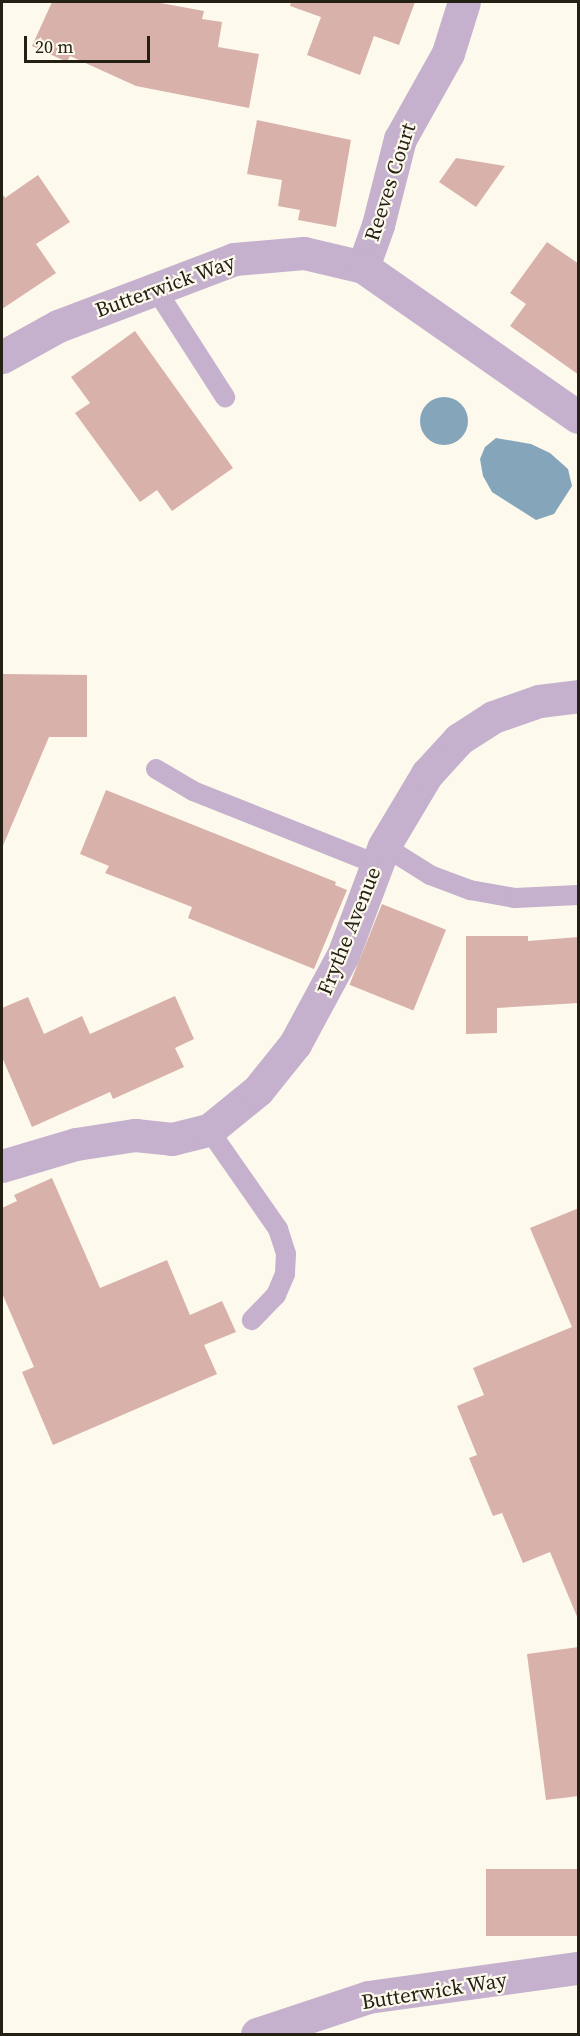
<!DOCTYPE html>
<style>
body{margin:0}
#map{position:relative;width:580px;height:2036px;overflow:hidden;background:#fdf9ec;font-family:"Source Serif 4",serif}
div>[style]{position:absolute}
.water>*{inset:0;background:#85a6ba}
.round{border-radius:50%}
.building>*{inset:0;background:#d8b1ab;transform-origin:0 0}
.lane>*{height:20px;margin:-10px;padding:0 10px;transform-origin:10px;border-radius:10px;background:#c5b0ce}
.street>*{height:33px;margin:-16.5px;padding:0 16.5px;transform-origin:16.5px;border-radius:16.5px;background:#c5b0ce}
span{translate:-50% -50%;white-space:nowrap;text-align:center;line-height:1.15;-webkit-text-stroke:4.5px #fdf9ec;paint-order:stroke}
.street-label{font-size:21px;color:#242014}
.frame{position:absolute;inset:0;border:3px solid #242014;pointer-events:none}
.scale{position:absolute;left:24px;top:36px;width:126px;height:27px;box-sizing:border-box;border:3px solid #242014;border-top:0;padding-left:8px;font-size:18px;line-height:21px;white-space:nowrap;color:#242014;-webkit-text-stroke:4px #fdf9ec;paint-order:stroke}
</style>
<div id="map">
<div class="water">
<i class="round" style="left:420px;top:397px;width:48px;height:48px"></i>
<i style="clip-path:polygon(496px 438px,531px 444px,550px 453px,568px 469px,572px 486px,554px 514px,536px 520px,492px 492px,483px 476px,480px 459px,485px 447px)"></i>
</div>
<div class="building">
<i style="clip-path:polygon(52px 2px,155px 2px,204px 11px,202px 19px,222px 22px,218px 47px,259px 54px,249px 108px,136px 86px,70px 56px,67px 62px,32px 46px)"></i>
<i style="clip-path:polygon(291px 2px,415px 2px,399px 45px,374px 36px,360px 75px,307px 55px,321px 17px,290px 6px)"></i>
<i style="clip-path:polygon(257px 120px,351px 140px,336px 227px,298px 220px,300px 210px,278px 206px,282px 180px,247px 174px)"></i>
<i style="clip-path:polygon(456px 158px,505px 166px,476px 207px,439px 182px)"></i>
<i style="clip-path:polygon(38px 175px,70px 222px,36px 244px,56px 273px,2px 309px,2px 193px,5px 198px)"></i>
<i style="clip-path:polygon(547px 242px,579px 264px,579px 375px,510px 326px,526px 304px,510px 293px)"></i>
<i style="clip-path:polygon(135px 331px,233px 468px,172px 511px,157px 490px,140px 502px,75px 413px,90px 403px,71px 377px)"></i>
<i style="clip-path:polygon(2px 674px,87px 675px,87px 737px,49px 737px,2px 848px)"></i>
<i style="clip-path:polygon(106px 790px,336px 882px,335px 885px,347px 890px,314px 969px,188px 918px,192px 907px,105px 873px,109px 866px,80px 854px)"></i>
<i style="left:382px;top:904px;width:69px;height:87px;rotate:22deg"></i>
<i style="clip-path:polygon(466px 936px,528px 936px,528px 941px,579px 937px,579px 1003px,497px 1008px,497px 1033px,466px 1034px)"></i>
<i style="clip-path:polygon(175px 996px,194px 1039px,175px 1048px,184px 1067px,113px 1099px,110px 1092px,32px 1127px,2px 1057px,2px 1008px,28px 997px,44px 1034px,82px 1016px,90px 1034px)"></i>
<i style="clip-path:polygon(52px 1178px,100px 1288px,167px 1260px,190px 1315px,222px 1301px,236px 1332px,204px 1345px,217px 1374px,53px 1445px,22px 1372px,34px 1367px,2px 1293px,2px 1208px,17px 1201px,14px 1195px)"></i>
<i style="clip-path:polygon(579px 1208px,579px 1619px,578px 1619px,550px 1552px,523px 1563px,502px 1513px,493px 1516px,469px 1458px,477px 1455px,457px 1406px,484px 1395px,473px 1368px,572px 1327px,530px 1228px)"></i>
<i style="clip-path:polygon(579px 1647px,579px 1796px,546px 1800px,527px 1654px)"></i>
<i style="left:579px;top:1869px;width:67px;height:93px;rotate:90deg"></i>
</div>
<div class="lane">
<i style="left:155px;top:288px;width:130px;rotate:57.3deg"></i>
<i style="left:156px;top:769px;width:43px;rotate:30.7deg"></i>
<i style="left:193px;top:791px;width:197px;rotate:21.7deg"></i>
<i style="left:384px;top:846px;width:54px;rotate:32.2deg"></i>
<i style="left:430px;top:875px;width:43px;rotate:20.6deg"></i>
<i style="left:470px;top:890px;width:46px;rotate:10.1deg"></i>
<i style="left:515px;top:898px;width:63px;rotate:-2.7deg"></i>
<i style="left:209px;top:1130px;width:121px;rotate:55.1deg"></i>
<i style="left:278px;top:1229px;width:26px;rotate:72deg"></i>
<i style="left:286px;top:1254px;width:20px;rotate:93deg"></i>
<i style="left:285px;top:1274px;width:23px;rotate:113deg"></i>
<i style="left:276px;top:1295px;width:35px;rotate:134deg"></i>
</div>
<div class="street">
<i style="left:363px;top:267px;width:45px;rotate:-70.3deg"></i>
<i style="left:378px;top:225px;width:89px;rotate:-75.7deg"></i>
<i style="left:400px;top:139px;width:98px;rotate:-60.8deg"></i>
<i style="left:448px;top:53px;width:53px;rotate:-72.6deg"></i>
<i style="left:2px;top:357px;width:64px;rotate:-29deg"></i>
<i style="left:58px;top:326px;width:188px;rotate:-20.8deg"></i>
<i style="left:234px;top:259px;width:70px;rotate:-4.9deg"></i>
<i style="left:304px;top:253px;width:61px;rotate:13.3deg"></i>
<i style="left:363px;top:267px;width:262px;rotate:34.9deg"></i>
<i style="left:2px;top:1166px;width:77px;rotate:-16.6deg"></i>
<i style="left:76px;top:1144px;width:60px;rotate:-8.7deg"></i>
<i style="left:135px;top:1135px;width:37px;rotate:6deg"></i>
<i style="left:172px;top:1139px;width:38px;rotate:-14deg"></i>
<i style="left:209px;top:1130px;width:63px;rotate:-39.2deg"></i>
<i style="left:258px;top:1090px;width:59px;rotate:-51.2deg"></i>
<i style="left:295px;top:1044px;width:101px;rotate:-61.7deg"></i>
<i style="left:343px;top:955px;width:116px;rotate:-69.4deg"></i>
<i style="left:384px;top:846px;width:84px;rotate:-59.2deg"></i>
<i style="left:427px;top:774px;width:47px;rotate:-47.6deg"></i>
<i style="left:459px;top:739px;width:40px;rotate:-32.9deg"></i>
<i style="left:493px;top:717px;width:49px;rotate:-19.2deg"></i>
<i style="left:539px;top:701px;width:39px;rotate:-7deg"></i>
<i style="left:257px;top:2034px;width:117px;rotate:-18.4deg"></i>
<i style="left:368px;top:1997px;width:212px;rotate:-7.9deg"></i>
</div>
<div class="street-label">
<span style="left:390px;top:182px;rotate:-72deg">Reeves Court</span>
<span style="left:165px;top:286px;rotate:-20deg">Butterwick Way</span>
<span style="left:349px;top:931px;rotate:-68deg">Frythe Avenue</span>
<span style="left:434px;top:1991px;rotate:-9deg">Butterwick Way</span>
</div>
<div class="frame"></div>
<div class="scale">20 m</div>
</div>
